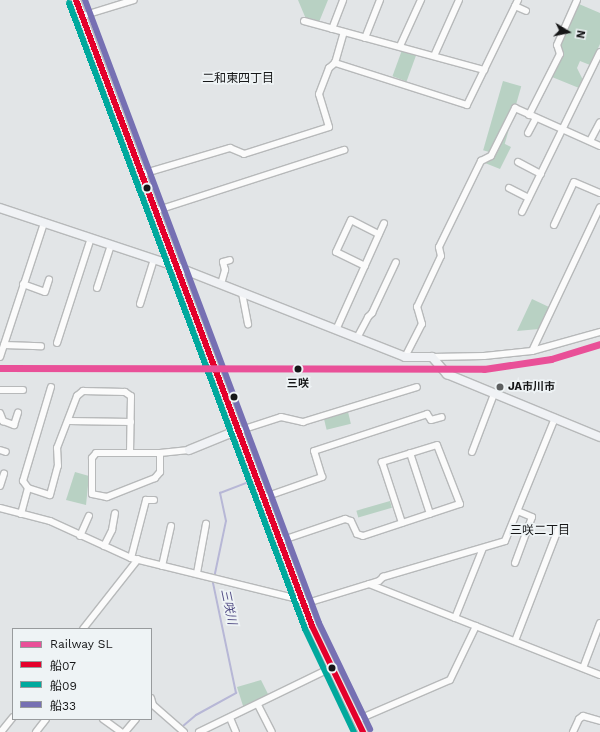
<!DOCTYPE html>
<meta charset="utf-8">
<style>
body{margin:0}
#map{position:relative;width:600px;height:732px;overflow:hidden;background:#e2e5e7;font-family:"Work Sans","Noto Sans JP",sans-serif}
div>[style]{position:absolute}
.green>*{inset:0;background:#b8d1c3;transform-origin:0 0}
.stream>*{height:2px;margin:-1px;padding:0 1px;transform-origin:1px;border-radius:1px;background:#b7b7d6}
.roads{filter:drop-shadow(1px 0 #b7b9ba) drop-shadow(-1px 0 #b7b9ba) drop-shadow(0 1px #b7b9ba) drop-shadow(0 -1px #b7b9ba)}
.street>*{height:6px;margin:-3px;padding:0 3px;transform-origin:3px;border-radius:3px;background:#fbfbfb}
.secondary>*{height:8px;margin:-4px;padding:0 4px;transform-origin:4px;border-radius:4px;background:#f0f2f5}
.bus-1>*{height:6px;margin:-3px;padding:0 3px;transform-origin:3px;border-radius:3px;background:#e4002b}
.bus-2>*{height:6px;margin:-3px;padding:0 3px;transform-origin:3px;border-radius:3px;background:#00a99d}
.bus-3>*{height:6px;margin:-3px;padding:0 3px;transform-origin:3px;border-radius:3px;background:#7670b3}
.rail-1>*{height:7px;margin:-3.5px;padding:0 3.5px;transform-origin:3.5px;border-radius:3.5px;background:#e95098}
.dots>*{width:11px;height:11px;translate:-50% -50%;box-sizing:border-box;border:2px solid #eef3f5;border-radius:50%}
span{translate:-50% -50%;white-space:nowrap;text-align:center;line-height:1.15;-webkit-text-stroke:3.5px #eef3f5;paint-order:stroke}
.stop-label{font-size:11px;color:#161718;font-weight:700}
.poi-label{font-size:11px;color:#161718;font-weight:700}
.left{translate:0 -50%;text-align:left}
.neighbourhood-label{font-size:12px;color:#161718}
.water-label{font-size:12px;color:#514c84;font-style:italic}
.legend{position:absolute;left:12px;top:628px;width:140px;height:92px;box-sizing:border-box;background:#eef3f5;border:1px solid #989b9d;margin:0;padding:5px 7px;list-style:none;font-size:12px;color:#161718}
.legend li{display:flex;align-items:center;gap:8px;height:20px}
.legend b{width:20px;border:1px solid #989b9d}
.north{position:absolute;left:548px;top:12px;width:40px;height:40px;-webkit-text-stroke:3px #eef3f5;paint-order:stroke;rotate:100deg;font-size:11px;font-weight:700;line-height:16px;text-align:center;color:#161718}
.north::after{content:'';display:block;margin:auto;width:14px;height:18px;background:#161718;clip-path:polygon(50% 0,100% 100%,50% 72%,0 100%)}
</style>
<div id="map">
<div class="green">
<i style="clip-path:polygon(298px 0,328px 0,319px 22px,306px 19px)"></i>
<i style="clip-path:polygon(579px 4px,600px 13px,600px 44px,590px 65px,580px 61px,577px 68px,583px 80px,579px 88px,552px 77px,563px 52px,561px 44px)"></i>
<i style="left:402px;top:50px;width:15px;height:28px;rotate:20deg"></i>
<i style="left:503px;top:81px;width:19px;height:72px;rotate:16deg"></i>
<i style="clip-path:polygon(501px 142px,511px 147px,500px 169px,485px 163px,493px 159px)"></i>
<i style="clip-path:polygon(532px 299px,549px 307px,539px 329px,517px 331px)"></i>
<i style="left:348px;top:412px;width:12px;height:25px;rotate:76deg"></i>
<i style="clip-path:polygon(75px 472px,89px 476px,86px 505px,66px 500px)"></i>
<i style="left:390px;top:501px;width:7px;height:35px;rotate:74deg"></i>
<i style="clip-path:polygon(261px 680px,269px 696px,244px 709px,237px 687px)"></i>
</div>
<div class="stream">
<i style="left:183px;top:726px;width:17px;rotate:-40deg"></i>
<i style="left:196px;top:715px;width:46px;rotate:-28.8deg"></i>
<i style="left:236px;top:693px;width:112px;rotate:-101.8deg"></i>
<i style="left:213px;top:583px;width:63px;rotate:-78.2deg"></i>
<i style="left:226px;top:521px;width:29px;rotate:-102deg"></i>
<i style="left:220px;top:493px;width:31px;rotate:-21deg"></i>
</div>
<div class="roads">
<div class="street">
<i style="left:515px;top:6px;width:12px;rotate:24deg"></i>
<i style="left:82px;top:16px;width:54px;rotate:-17.1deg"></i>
<i style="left:304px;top:21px;width:187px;rotate:15.2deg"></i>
<i style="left:484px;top:70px;width:39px;rotate:116deg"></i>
<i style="left:467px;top:105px;width:139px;rotate:-162.3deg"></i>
<i style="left:335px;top:63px;width:32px;rotate:-74deg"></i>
<i style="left:332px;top:29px;width:31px;rotate:-69deg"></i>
<i style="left:365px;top:38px;width:41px;rotate:-68.5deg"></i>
<i style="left:400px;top:46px;width:51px;rotate:-65.5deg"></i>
<i style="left:434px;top:56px;width:61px;rotate:-65.9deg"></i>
<i style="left:484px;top:70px;width:78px;rotate:-64.1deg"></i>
<i style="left:529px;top:115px;width:68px;rotate:-63.1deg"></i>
<i style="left:560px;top:54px;width:9px;rotate:-108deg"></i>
<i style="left:557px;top:45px;width:49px;rotate:-66deg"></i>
<i style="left:528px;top:133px;width:17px;rotate:-62deg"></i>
<i style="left:590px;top:141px;width:21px;rotate:-62deg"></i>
<i style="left:518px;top:162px;width:26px;rotate:28deg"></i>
<i style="left:142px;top:174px;width:92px;rotate:-16.5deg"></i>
<i style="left:230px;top:148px;width:15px;rotate:23deg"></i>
<i style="left:244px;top:154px;width:89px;rotate:-17.6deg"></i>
<i style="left:329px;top:127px;width:34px;rotate:-107deg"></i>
<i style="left:319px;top:94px;width:28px;rotate:-69deg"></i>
<i style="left:329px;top:68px;width:8px;rotate:-40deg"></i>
<i style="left:509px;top:188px;width:22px;rotate:27deg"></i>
<i style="left:155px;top:211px;width:199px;rotate:-17.9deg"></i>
<i style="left:522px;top:212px;width:178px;rotate:-64deg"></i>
<i style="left:554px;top:225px;width:47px;rotate:-65.1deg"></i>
<i style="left:574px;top:182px;width:28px;rotate:23deg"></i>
<i style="left:365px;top:266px;width:32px;rotate:-154deg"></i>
<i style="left:336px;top:252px;width:35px;rotate:-65deg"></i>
<i style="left:351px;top:220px;width:31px;rotate:27deg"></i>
<i style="left:23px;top:284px;width:23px;rotate:20deg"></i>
<i style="left:45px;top:292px;width:13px;rotate:-72deg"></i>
<i style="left:221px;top:284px;width:15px;rotate:-74deg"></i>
<i style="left:225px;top:270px;width:8px;rotate:-104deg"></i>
<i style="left:223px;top:262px;width:7px;rotate:-16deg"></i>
<i style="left:97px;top:288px;width:45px;rotate:-72deg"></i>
<i style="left:242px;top:293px;width:32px;rotate:79deg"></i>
<i style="left:140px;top:304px;width:47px;rotate:-72.7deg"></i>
<i style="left:336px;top:330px;width:117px;rotate:-65.8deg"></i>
<i style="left:357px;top:338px;width:24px;rotate:-62deg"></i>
<i style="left:368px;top:317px;width:6px;rotate:-45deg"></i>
<i style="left:372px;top:313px;width:56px;rotate:-64.8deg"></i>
<i style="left:57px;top:343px;width:110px;rotate:-72.1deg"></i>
<i style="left:4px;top:345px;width:37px;rotate:2deg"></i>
<i style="left:532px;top:351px;width:159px;rotate:-64.7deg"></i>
<i style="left:0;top:357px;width:141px;rotate:-71.8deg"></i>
<i style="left:405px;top:357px;width:37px;rotate:-63deg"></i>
<i style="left:422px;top:324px;width:18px;rotate:-106deg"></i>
<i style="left:417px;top:307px;width:56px;rotate:-64.8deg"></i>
<i style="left:441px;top:256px;width:9px;rotate:-103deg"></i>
<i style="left:439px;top:247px;width:96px;rotate:-64deg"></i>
<i style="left:481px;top:161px;width:11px;rotate:-27deg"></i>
<i style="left:491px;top:156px;width:54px;rotate:-63.4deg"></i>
<i style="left:515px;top:108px;width:93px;rotate:24.1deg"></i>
<i style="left:432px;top:357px;width:52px;rotate:-1.1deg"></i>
<i style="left:484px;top:356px;width:48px;rotate:-5.9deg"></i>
<i style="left:532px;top:351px;width:71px;rotate:-15.6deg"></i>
<i style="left:51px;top:387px;width:98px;rotate:106.6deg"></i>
<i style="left:23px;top:481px;width:9px;rotate:54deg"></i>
<i style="left:28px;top:488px;width:23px;rotate:18deg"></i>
<i style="left:50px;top:495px;width:30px;rotate:-75deg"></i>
<i style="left:58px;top:466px;width:18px;rotate:-93deg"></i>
<i style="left:57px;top:448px;width:56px;rotate:-69deg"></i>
<i style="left:77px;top:396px;width:8px;rotate:-40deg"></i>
<i style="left:83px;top:391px;width:42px;rotate:1.4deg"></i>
<i style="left:125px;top:392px;width:7px;rotate:34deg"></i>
<i style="left:131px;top:396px;width:57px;rotate:91deg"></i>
<i style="left:0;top:390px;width:23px"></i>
<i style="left:0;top:413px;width:9px;rotate:69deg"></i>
<i style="left:3px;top:421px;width:12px;rotate:20deg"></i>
<i style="left:14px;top:425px;width:13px;rotate:-72deg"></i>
<i style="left:69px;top:421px;width:62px;rotate:0.9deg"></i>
<i style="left:238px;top:431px;width:45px;rotate:-18deg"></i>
<i style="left:281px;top:417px;width:23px;rotate:13deg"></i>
<i style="left:303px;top:422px;width:119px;rotate:-17.1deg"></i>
<i style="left:0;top:450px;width:6px;rotate:18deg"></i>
<i style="left:472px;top:452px;width:62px;rotate:-69.2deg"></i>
<i style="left:160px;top:453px;width:19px;rotate:90deg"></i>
<i style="left:160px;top:472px;width:8px;rotate:130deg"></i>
<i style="left:155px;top:478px;width:52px;rotate:158.4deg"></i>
<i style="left:107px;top:497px;width:15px;rotate:-169deg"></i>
<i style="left:92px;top:494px;width:36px;rotate:-90deg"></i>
<i style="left:92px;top:458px;width:6px;rotate:-51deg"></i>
<i style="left:96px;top:453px;width:64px"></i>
<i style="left:160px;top:453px;width:29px;rotate:-6deg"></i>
<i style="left:410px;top:453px;width:64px;rotate:71.8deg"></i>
<i style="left:0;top:486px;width:13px;rotate:-72deg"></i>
<i style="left:262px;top:498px;width:64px;rotate:-19.3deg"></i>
<i style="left:322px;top:477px;width:27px;rotate:-107deg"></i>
<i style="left:314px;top:451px;width:119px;rotate:-18.1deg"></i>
<i style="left:427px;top:414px;width:7px;rotate:56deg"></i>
<i style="left:431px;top:420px;width:11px;rotate:-15deg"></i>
<i style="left:0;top:508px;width:52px;rotate:14.6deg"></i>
<i style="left:50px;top:521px;width:89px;rotate:24.6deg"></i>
<i style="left:131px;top:558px;width:176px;rotate:13.8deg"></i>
<i style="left:21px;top:514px;width:27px;rotate:-75deg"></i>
<i style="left:80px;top:536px;width:22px;rotate:-66deg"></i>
<i style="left:280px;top:541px;width:69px;rotate:-18.7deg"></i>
<i style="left:345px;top:519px;width:6px;rotate:18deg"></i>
<i style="left:351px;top:521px;width:14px;rotate:65deg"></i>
<i style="left:357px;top:534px;width:6px;rotate:18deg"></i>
<i style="left:363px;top:536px;width:102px;rotate:-18.3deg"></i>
<i style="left:460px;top:504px;width:63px;rotate:-111.3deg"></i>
<i style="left:437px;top:445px;width:58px;rotate:162.8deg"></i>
<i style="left:382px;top:462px;width:64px;rotate:71.8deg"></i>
<i style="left:104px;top:546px;width:18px;rotate:-63deg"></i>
<i style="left:112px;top:530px;width:17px;rotate:-80deg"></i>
<i style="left:131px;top:558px;width:60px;rotate:-75.5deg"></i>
<i style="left:146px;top:500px;width:8px"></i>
<i style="left:515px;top:563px;width:49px;rotate:-69.7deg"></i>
<i style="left:532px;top:517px;width:15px;rotate:-157deg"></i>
<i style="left:162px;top:566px;width:41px;rotate:-77.3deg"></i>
<i style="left:197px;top:573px;width:50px;rotate:-79.6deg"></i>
<i style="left:369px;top:584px;width:248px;rotate:21.5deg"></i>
<i style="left:304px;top:604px;width:78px;rotate:-17deg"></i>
<i style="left:379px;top:581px;width:6px;rotate:-45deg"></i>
<i style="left:383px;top:577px;width:127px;rotate:-16.4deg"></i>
<i style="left:505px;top:541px;width:133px;rotate:-67.9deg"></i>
<i style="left:455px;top:618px;width:75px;rotate:-68.2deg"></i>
<i style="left:83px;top:629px;width:89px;rotate:-51.8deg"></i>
<i style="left:515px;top:641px;width:122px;rotate:-68.9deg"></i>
<i style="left:583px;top:668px;width:48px;rotate:-69.3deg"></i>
<i style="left:151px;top:698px;width:7px;rotate:74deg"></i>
<i style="left:153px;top:705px;width:41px;rotate:41.1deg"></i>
<i style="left:258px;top:705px;width:30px;rotate:63deg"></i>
<i style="left:230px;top:718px;width:15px;rotate:67deg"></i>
<i style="left:103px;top:719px;width:22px;rotate:36deg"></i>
<i style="left:357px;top:720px;width:101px;rotate:-23.3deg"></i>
<i style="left:450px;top:680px;width:60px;rotate:-64.3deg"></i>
<i style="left:1px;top:732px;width:19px;rotate:-51deg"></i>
<i style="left:36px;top:732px;width:16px;rotate:-52deg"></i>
<i style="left:125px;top:732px;width:17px;rotate:-50deg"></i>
<i style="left:199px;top:732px;width:147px;rotate:-25.9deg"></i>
<i style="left:573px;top:732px;width:14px;rotate:-65deg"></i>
<i style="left:579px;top:719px;width:5px;rotate:-37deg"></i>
<i style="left:583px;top:716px;width:18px;rotate:16deg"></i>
</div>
<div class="secondary">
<i style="left:76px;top:0;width:669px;rotate:69.34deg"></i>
<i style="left:312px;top:626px;width:118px;rotate:64.3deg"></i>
<i style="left:0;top:208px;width:187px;rotate:18.4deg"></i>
<i style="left:177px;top:267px;width:245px;rotate:21.5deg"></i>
<i style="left:405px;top:357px;width:27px"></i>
<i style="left:432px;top:357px;width:23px;rotate:49deg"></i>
<i style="left:447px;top:374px;width:165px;rotate:22.4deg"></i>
<i style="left:189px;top:450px;width:53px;rotate:-22.2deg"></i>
</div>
</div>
<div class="bus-1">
<i style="left:76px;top:0;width:669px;rotate:69.34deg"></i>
<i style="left:312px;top:626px;width:118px;rotate:64.3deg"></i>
</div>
<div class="bus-2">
<i style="left:69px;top:3px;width:669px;rotate:69.34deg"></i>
<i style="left:305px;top:629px;width:114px;rotate:64.6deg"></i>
</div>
<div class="bus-3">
<i style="left:85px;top:0;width:665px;rotate:69.41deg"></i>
<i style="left:319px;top:623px;width:118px;rotate:64.3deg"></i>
</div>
<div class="rail-1">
<i style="left:0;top:368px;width:484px;rotate:0.1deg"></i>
<i style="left:484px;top:369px;width:68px;rotate:-8.5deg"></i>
<i style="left:551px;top:359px;width:51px;rotate:-17deg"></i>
</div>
<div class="dots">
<i style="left:147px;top:188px;background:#161718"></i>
<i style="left:298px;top:369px;background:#161718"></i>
<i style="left:500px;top:387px;background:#5d5f60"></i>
<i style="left:234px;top:397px;background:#161718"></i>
<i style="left:332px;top:668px;background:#161718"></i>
</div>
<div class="stop-label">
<span style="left:298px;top:384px">三咲</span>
</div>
<div class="poi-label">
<span class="left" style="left:508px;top:387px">JA市川市</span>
</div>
<div class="neighbourhood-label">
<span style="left:238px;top:79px">二和東四丁目</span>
<span style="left:540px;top:531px">三咲二丁目</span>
</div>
<div class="water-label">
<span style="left:228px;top:607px;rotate:78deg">三咲川</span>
</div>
<ul class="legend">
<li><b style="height:5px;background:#e95098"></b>Railway SL</li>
<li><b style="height:5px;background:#e4002b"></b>船07</li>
<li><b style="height:5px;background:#00a99d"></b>船09</li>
<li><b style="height:5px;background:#7670b3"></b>船33</li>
</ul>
<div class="north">N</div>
</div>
